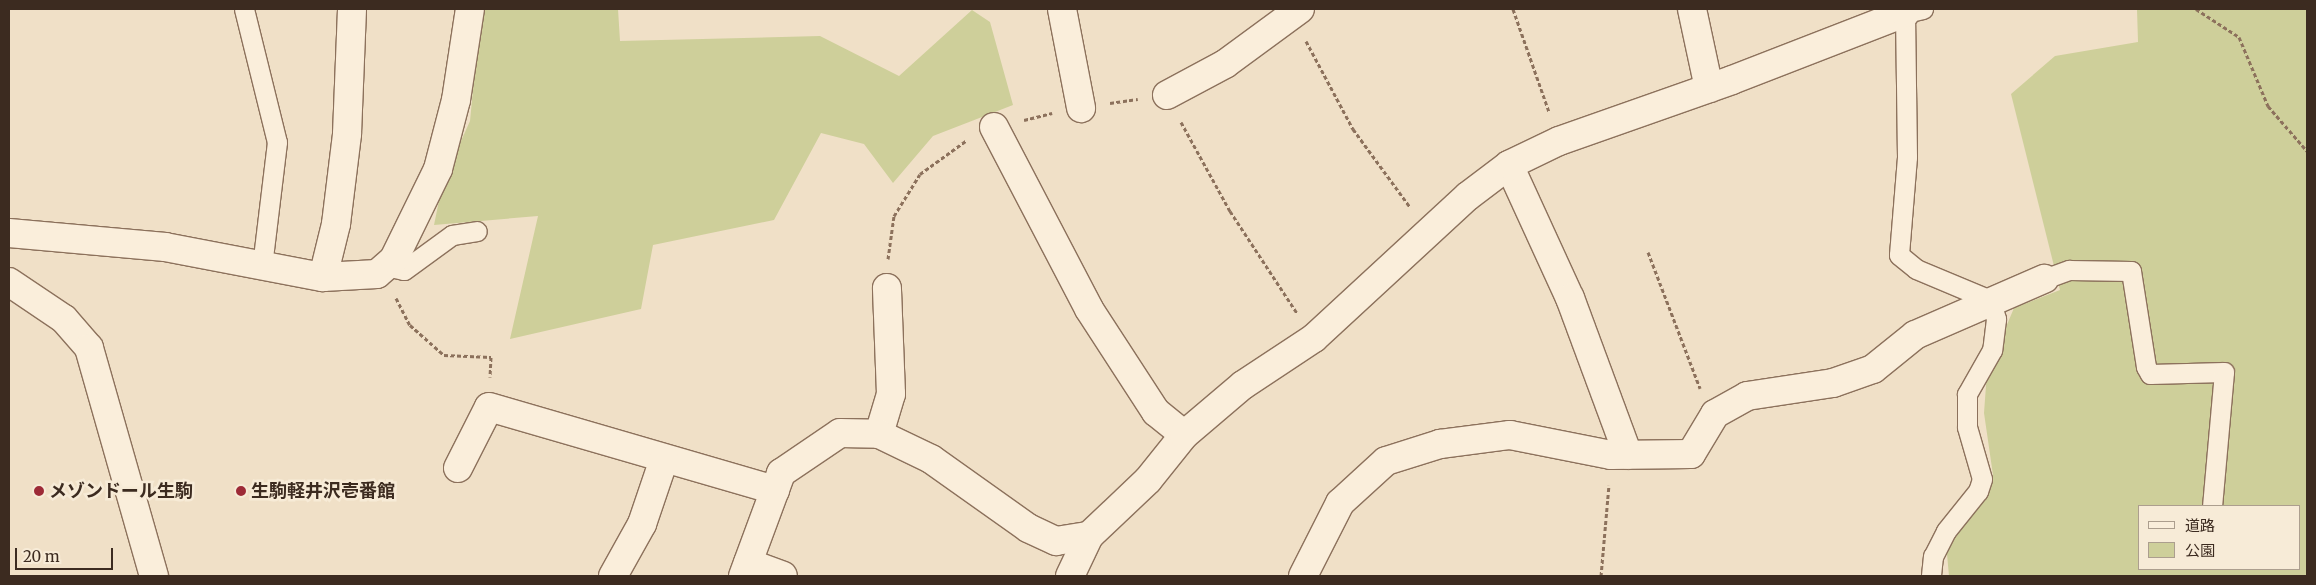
<!DOCTYPE html>
<meta charset="utf-8">
<style>
body{margin:0}
#map{position:relative;width:2316px;height:585px;overflow:hidden;background:#f0e0c7;font-family:Merriweather,"Noto Sans JP",serif}
div>[style]{position:absolute}
.green>*{inset:0;background:#cecf9a}
.path>*{height:3px;margin-top:-1.5px;transform-origin:0;background:repeating-linear-gradient(90deg,#8c715c 0 4px,transparent 0 6.5px)}
.roads{filter:drop-shadow(1px 0 #8c715c) drop-shadow(-1px 0 #8c715c) drop-shadow(0 1px #8c715c) drop-shadow(0 -1px #8c715c)}
.service>*{height:19px;margin:-9.5px;padding:0 9.5px;transform-origin:9.5px;border-radius:9.5px;background:#faeedb}
.minor>*{height:28px;margin:-14px;padding:0 14px;transform-origin:14px;border-radius:14px;background:#faeedb}
.dots>*{width:14px;height:14px;translate:-50% -50%;box-sizing:border-box;border:2px solid #f7ebd7;border-radius:50%}
span{translate:-50% -50%;white-space:nowrap;text-align:center;line-height:1.15;-webkit-text-stroke:5px #f7ebd7;paint-order:stroke}
.poi-label{font-size:18px;color:#3c2b20;font-weight:700}
.left{translate:0 -50%;text-align:left}
.frame{position:absolute;inset:0;border:10px solid #3c2b20;pointer-events:none}
.legend{position:absolute;left:2138px;top:505px;width:162px;height:65px;box-sizing:border-box;background:#f7ebd7;border:1px solid #ac9e8e;margin:0;padding:6px 9px;list-style:none;font-size:15px;color:#3c2b20}
.legend li{display:flex;align-items:center;gap:10px;height:25px}
.legend b{width:25px;border:1px solid #ac9e8e}
.scale{position:absolute;left:15px;top:548px;width:98px;height:22px;box-sizing:border-box;border:2px solid #3c2b20;border-top:0;padding-left:6px;font-size:15px;line-height:18px;white-space:nowrap;color:#3c2b20;-webkit-text-stroke:4px #f7ebd7;paint-order:stroke}
</style>
<div id="map">
<div class="green">
<i style="clip-path:polygon(485px 9px,618px 9px,620px 41px,820px 36px,899px 76px,972px 10px,990px 22px,1013px 105px,933px 136px,893px 183px,864px 144px,821px 133px,774px 220px,653px 245px,641px 309px,510px 339px,538px 216px,434px 225px,443px 181px,470px 121px,480px 15px)"></i>
<i style="clip-path:polygon(evenodd,2137px 9px,2307px 9px,2307px 576px,1949px 576px,1946px 543px,1993px 475px,1984px 413px,1987px 372px,2014px 308px,2060px 290px,2011px 94px,2055px 56px,2138px 42px,2137px 9px,2140px 506px,2300px 506px,2300px 569px,2140px 569px,2140px 506px)"></i>
</div>
<div class="path">
<i style="left:1513px;top:9px;width:109px;rotate:70.7deg"></i>
<i style="left:2196px;top:9px;width:51px;rotate:33.1deg"></i>
<i style="left:2239px;top:37px;width:75px;rotate:67.2deg"></i>
<i style="left:2268px;top:106px;width:60px;rotate:49.1deg"></i>
<i style="left:1306px;top:41px;width:100px;rotate:61.9deg"></i>
<i style="left:1353px;top:129px;width:97px;rotate:53.8deg"></i>
<i style="left:1110px;top:103px;width:28px;rotate:-8deg"></i>
<i style="left:1024px;top:120px;width:29px;rotate:-14deg"></i>
<i style="left:1181px;top:122px;width:102px;rotate:61.2deg"></i>
<i style="left:1230px;top:211px;width:122px;rotate:56.7deg"></i>
<i style="left:1648px;top:252px;width:146px;rotate:69.1deg"></i>
<i style="left:888px;top:259px;width:43px;rotate:-82.1deg"></i>
<i style="left:894px;top:216px;width:49px;rotate:-58.2deg"></i>
<i style="left:920px;top:174px;width:58px;rotate:-35.9deg"></i>
<i style="left:396px;top:298px;width:30px;rotate:63deg"></i>
<i style="left:410px;top:325px;width:45px;rotate:41.4deg"></i>
<i style="left:444px;top:355px;width:47px;rotate:2.4deg"></i>
<i style="left:491px;top:357px;width:20px;rotate:93deg"></i>
<i style="left:1601px;top:576px;width:91px;rotate:-85deg"></i>
</div>
<div class="roads">
<div class="service">
<i style="left:244px;top:9px;width:137px;rotate:76.1deg"></i>
<i style="left:277px;top:142px;width:125px;rotate:96.9deg"></i>
<i style="left:1923px;top:9px;width:18px;rotate:167deg"></i>
<i style="left:1905px;top:13px;width:144px;rotate:89.2deg"></i>
<i style="left:1907px;top:157px;width:98px;rotate:94.7deg"></i>
<i style="left:1899px;top:255px;width:22px;rotate:39deg"></i>
<i style="left:1916px;top:269px;width:80px;rotate:22.7deg"></i>
<i style="left:1990px;top:300px;width:20px;rotate:72deg"></i>
<i style="left:1996px;top:319px;width:31px;rotate:97deg"></i>
<i style="left:1992px;top:350px;width:51px;rotate:119.6deg"></i>
<i style="left:1967px;top:394px;width:33px;rotate:90deg"></i>
<i style="left:1967px;top:427px;width:54px;rotate:73.9deg"></i>
<i style="left:1982px;top:479px;width:13px;rotate:108deg"></i>
<i style="left:1978px;top:491px;width:51px;rotate:128.7deg"></i>
<i style="left:1946px;top:531px;width:28px;rotate:117deg"></i>
<i style="left:1933px;top:556px;width:20px;rotate:96deg"></i>
<i style="left:386px;top:266px;width:18px;rotate:13deg"></i>
<i style="left:404px;top:270px;width:59px;rotate:-36.1deg"></i>
<i style="left:452px;top:235px;width:25px;rotate:-9deg"></i>
<i style="left:2044px;top:279px;width:27px;rotate:-20deg"></i>
<i style="left:2069px;top:270px;width:62px;rotate:0.9deg"></i>
<i style="left:2131px;top:271px;width:97px;rotate:81.1deg"></i>
<i style="left:2146px;top:367px;width:8px;rotate:60deg"></i>
<i style="left:2150px;top:374px;width:74px;rotate:-1.5deg"></i>
<i style="left:2224px;top:372px;width:135px;rotate:95.1deg"></i>
</div>
<div class="minor">
<i style="left:1062px;top:9px;width:101px;rotate:79.1deg"></i>
<i style="left:1692px;top:9px;width:81px;rotate:77.9deg"></i>
<i style="left:1167px;top:95px;width:66px;rotate:-28.1deg"></i>
<i style="left:1225px;top:64px;width:93px;rotate:-36.3deg"></i>
<i style="left:994px;top:127px;width:205px;rotate:62.4deg"></i>
<i style="left:1089px;top:309px;width:123px;rotate:57deg"></i>
<i style="left:1156px;top:412px;width:36px;rotate:39deg"></i>
<i style="left:1509px;top:165px;width:146px;rotate:65.4deg"></i>
<i style="left:1570px;top:298px;width:167px;rotate:69.7deg"></i>
<i style="left:9px;top:233px;width:157px;rotate:5.1deg"></i>
<i style="left:165px;top:247px;width:161px;rotate:10.8deg"></i>
<i style="left:323px;top:277px;width:54px;rotate:-3.2deg"></i>
<i style="left:377px;top:274px;width:23px;rotate:-41deg"></i>
<i style="left:394px;top:259px;width:100px;rotate:-63.9deg"></i>
<i style="left:438px;top:169px;width:71px;rotate:-75.4deg"></i>
<i style="left:456px;top:100px;width:92px;rotate:-81.3deg"></i>
<i style="left:323px;top:277px;width:55px;rotate:-76.2deg"></i>
<i style="left:336px;top:224px;width:91px;rotate:-83deg"></i>
<i style="left:347px;top:134px;width:125px;rotate:-87.7deg"></i>
<i style="left:9px;top:282px;width:66px;rotate:33.9deg"></i>
<i style="left:64px;top:319px;width:38px;rotate:49deg"></i>
<i style="left:89px;top:348px;width:237px;rotate:74.1deg"></i>
<i style="left:879px;top:434px;width:42px;rotate:-73.3deg"></i>
<i style="left:891px;top:394px;width:106px;rotate:-92.2deg"></i>
<i style="left:458px;top:468px;width:68px;rotate:-63.1deg"></i>
<i style="left:489px;top:407px;width:298px;rotate:16.2deg"></i>
<i style="left:748px;top:563px;width:37px;rotate:20deg"></i>
<i style="left:613px;top:576px;width:60px;rotate:-60.9deg"></i>
<i style="left:642px;top:524px;width:69px;rotate:-71.3deg"></i>
<i style="left:743px;top:576px;width:110px;rotate:-69.7deg"></i>
<i style="left:781px;top:473px;width:71px;rotate:-34.1deg"></i>
<i style="left:840px;top:433px;width:39px;rotate:1deg"></i>
<i style="left:879px;top:434px;width:58px;rotate:25.7deg"></i>
<i style="left:931px;top:459px;width:119px;rotate:35.4deg"></i>
<i style="left:1028px;top:528px;width:31px;rotate:25deg"></i>
<i style="left:1056px;top:541px;width:33px;rotate:-9deg"></i>
<i style="left:1089px;top:536px;width:81px;rotate:-43.5deg"></i>
<i style="left:1148px;top:480px;width:58px;rotate:-51.3deg"></i>
<i style="left:1184px;top:435px;width:77px;rotate:-40.3deg"></i>
<i style="left:1243px;top:385px;width:85px;rotate:-33.5deg"></i>
<i style="left:1314px;top:338px;width:209px;rotate:-42.7deg"></i>
<i style="left:1468px;top:196px;width:51px;rotate:-37.1deg"></i>
<i style="left:1509px;top:165px;width:55px;rotate:-25.6deg"></i>
<i style="left:1559px;top:141px;width:183px;rotate:-19.4deg"></i>
<i style="left:1732px;top:80px;width:186px;rotate:-21.2deg"></i>
<i style="left:1905px;top:13px;width:4px;rotate:-90deg"></i>
<i style="left:1070px;top:576px;width:44px;rotate:-64.6deg"></i>
<i style="left:1303px;top:576px;width:82px;rotate:-63.1deg"></i>
<i style="left:1340px;top:503px;width:62px;rotate:-42.4deg"></i>
<i style="left:1386px;top:461px;width:57px;rotate:-17.5deg"></i>
<i style="left:1440px;top:444px;width:71px;rotate:-7.3deg"></i>
<i style="left:1510px;top:435px;width:103px;rotate:11.2deg"></i>
<i style="left:1611px;top:455px;width:80px;rotate:-0.7deg"></i>
<i style="left:1691px;top:454px;width:47px;rotate:-59deg"></i>
<i style="left:1715px;top:414px;width:37px;rotate:-29deg"></i>
<i style="left:1747px;top:396px;width:87px;rotate:-8.6deg"></i>
<i style="left:1833px;top:383px;width:42px;rotate:-19.3deg"></i>
<i style="left:1873px;top:369px;width:54px;rotate:-39deg"></i>
<i style="left:1915px;top:335px;width:141px;rotate:-23.5deg"></i>
</div>
</div>
<div class="dots">
<i style="left:39px;top:491px;background:#9d2a36"></i>
<i style="left:241px;top:491px;background:#9d2a36"></i>
</div>
<div class="poi-label">
<span class="left" style="left:49px;top:491px">メゾンドール生駒</span>
<span class="left" style="left:251px;top:491px">生駒軽井沢壱番館</span>
</div>
<div class="frame"></div>
<ul class="legend">
<li><b style="height:6px;background:#faeedb"></b>道路</li>
<li><b style="height:14px;background:#cecf9a"></b>公園</li>
</ul>
<div class="scale">20 m</div>
</div>
